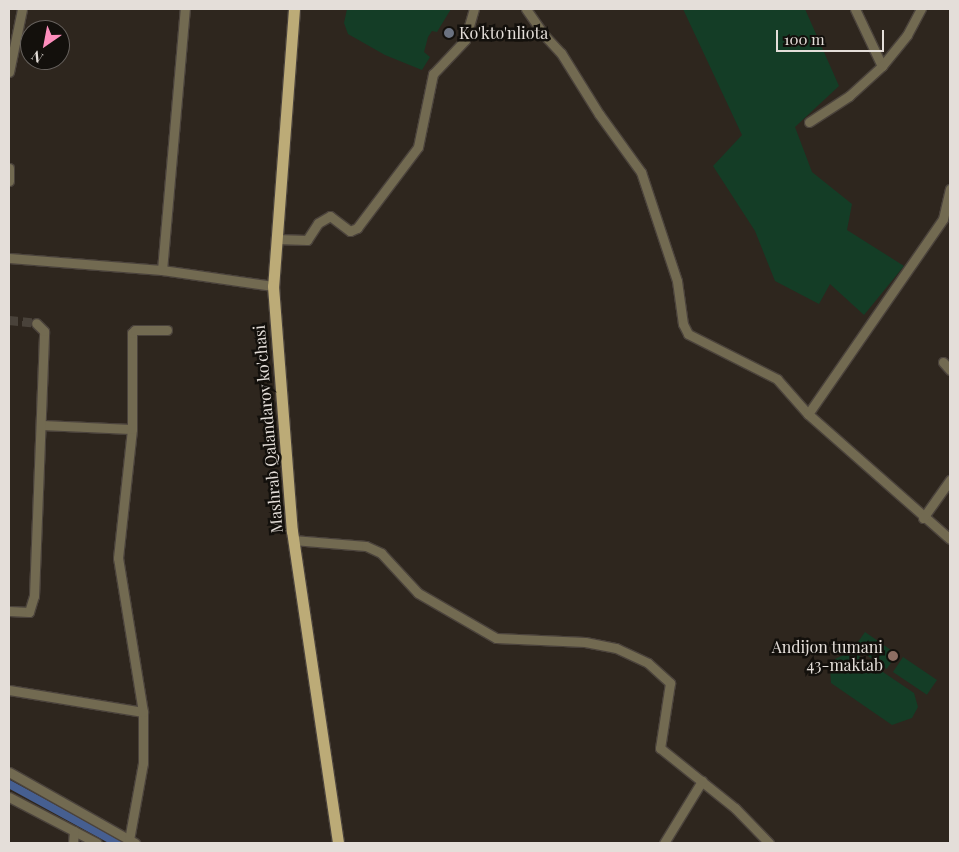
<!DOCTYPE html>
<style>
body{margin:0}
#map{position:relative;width:959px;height:852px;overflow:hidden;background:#2e261e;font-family:"Playfair Display",serif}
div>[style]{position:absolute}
.green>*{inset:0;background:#143d26;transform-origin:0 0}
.canal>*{height:8px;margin:-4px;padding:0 4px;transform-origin:4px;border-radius:4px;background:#465f91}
.minor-tunnel>*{height:9px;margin-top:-4.5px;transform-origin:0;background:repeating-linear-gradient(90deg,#49423a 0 9px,transparent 0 13.5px)}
.roads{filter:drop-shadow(1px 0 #4b433c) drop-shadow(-1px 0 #4b433c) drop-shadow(0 1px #4b433c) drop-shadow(0 -1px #4b433c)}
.minor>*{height:9px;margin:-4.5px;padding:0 4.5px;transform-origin:4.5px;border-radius:4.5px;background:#726a51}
.major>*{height:11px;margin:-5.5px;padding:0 5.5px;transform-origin:5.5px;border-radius:5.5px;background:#bcab77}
.dots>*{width:14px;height:14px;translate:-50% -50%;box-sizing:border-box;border:2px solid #13100c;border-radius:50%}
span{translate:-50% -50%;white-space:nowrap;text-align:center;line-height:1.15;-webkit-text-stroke:5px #13100c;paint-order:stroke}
.poi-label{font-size:16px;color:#e4ded9}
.left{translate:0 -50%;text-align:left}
.right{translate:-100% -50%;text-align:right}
.street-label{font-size:16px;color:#e4ded9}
.frame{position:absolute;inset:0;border:10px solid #e4ded9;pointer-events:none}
.north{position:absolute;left:20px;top:20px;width:50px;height:50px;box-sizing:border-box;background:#13100c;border:1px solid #67625e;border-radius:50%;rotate:213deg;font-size:14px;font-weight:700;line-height:20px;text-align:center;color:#e4ded9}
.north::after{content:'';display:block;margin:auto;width:18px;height:22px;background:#fe8ebc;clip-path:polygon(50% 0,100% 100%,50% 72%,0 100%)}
.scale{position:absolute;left:776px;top:30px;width:108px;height:22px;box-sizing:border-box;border:2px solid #e4ded9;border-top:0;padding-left:6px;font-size:15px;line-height:18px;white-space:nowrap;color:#e4ded9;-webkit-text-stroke:4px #13100c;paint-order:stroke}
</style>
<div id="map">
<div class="green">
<i style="clip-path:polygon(347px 9px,451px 9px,437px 32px,432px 31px,428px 37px,424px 52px,430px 57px,422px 70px,385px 55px,348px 34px,344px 23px)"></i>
<i style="clip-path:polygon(683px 9px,805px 9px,839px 86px,795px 127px,812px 172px,852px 204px,847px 230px,904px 266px,864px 315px,830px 284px,819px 304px,775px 281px,755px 231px,713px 166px,742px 135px)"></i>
<i style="left:865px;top:632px;width:39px;height:18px;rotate:35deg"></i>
<i style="clip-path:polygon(852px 651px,914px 693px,918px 707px,912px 718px,892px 725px,831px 683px,830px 668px,835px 659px)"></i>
<i style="left:903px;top:657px;width:41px;height:18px;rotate:34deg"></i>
</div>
<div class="canal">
<i style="left:9px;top:784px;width:123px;rotate:28.6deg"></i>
</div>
<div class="minor-tunnel">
<i style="left:9px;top:320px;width:27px;rotate:6deg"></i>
</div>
<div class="roads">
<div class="minor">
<i style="left:526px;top:9px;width:33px;rotate:55deg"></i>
<i style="left:545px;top:36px;width:23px;rotate:47deg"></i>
<i style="left:561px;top:53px;width:72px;rotate:58.1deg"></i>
<i style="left:599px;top:114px;width:72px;rotate:54.1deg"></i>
<i style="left:641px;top:172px;width:115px;rotate:71.7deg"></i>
<i style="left:677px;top:281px;width:43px;rotate:82.1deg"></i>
<i style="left:683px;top:324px;width:11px;rotate:63deg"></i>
<i style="left:688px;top:334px;width:100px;rotate:26.8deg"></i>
<i style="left:777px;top:379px;width:47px;rotate:48.5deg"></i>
<i style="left:808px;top:414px;width:189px;rotate:41.4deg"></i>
<i style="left:855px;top:9px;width:63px;rotate:64.7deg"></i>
<i style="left:9px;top:72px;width:64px;rotate:-78.3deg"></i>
<i style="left:809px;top:122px;width:48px;rotate:-33deg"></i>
<i style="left:849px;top:96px;width:45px;rotate:-42.3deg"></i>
<i style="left:882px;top:66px;width:40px;rotate:-51deg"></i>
<i style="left:907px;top:35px;width:30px;rotate:-62deg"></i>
<i style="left:9px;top:168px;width:13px;rotate:90deg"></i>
<i style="left:276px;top:239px;width:31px;rotate:2deg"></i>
<i style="left:307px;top:240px;width:20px;rotate:-57deg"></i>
<i style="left:318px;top:223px;width:14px;rotate:-30deg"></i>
<i style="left:330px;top:216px;width:25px;rotate:37deg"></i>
<i style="left:350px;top:231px;width:8px;rotate:-23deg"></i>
<i style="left:357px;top:228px;width:101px;rotate:-53deg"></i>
<i style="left:418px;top:147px;width:75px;rotate:-78.4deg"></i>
<i style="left:433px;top:74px;width:47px;rotate:-46.7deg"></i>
<i style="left:465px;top:40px;width:32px;rotate:-74deg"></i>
<i style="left:9px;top:258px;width:153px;rotate:4.5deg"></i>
<i style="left:162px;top:270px;width:112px;rotate:8.2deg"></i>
<i style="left:162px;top:270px;width:262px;rotate:-85deg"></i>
<i style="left:943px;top:362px;width:11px;rotate:49deg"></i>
<i style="left:808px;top:414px;width:237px;rotate:-55.3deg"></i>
<i style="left:943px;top:219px;width:31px;rotate:-77deg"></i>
<i style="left:41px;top:425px;width:91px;rotate:2.5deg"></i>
<i style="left:923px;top:518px;width:47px;rotate:-54.6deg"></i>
<i style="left:293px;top:540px;width:73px;rotate:4.7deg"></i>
<i style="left:366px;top:546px;width:17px;rotate:25deg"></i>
<i style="left:381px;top:553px;width:54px;rotate:47.2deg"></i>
<i style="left:418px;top:593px;width:90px;rotate:30deg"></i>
<i style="left:496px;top:638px;width:89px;rotate:2.6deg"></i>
<i style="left:585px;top:642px;width:32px;rotate:11deg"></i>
<i style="left:616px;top:648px;width:35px;rotate:25deg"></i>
<i style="left:648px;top:663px;width:30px;rotate:42deg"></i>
<i style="left:670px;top:683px;width:66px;rotate:98.7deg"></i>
<i style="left:660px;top:748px;width:96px;rotate:38.7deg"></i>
<i style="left:735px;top:808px;width:49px;rotate:45.8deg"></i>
<i style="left:9px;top:611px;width:20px;rotate:3deg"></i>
<i style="left:29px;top:612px;width:17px;rotate:-73deg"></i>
<i style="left:34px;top:596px;width:265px;rotate:-87.8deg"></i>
<i style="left:44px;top:331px;width:11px;rotate:-135deg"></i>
<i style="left:9px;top:690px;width:136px;rotate:9.3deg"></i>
<i style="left:9px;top:772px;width:145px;rotate:29.4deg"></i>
<i style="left:9px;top:797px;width:99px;rotate:27.6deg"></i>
<i style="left:129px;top:840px;width:78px;rotate:-79.7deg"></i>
<i style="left:143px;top:763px;width:51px;rotate:-90deg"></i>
<i style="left:143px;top:712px;width:156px;rotate:-99.2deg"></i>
<i style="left:118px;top:558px;width:130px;rotate:-83.8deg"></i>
<i style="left:132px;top:429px;width:96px;rotate:-90deg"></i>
<i style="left:132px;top:333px;width:4px;rotate:-45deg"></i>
<i style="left:135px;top:330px;width:32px"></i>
<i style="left:73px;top:843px;width:12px;rotate:-85deg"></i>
<i style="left:664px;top:843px;width:73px;rotate:-58.5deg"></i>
</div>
<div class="major">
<i style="left:294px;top:9px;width:278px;rotate:94.3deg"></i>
<i style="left:273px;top:286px;width:246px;rotate:85.6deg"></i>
<i style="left:292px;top:531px;width:315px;rotate:81.6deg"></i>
</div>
</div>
<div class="dots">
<i style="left:449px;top:33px;background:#6b7280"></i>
<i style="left:893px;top:656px;background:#8d6e63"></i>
</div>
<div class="poi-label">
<span class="left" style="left:459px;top:33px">Ko'kto'nliota</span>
<span class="right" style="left:883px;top:656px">Andijon tumani<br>43-maktab</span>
</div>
<div class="street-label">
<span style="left:268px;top:429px;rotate:-95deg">Mashrab Qalandarov ko'chasi</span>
</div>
<div class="frame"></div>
<div class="north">N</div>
<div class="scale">100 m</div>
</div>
